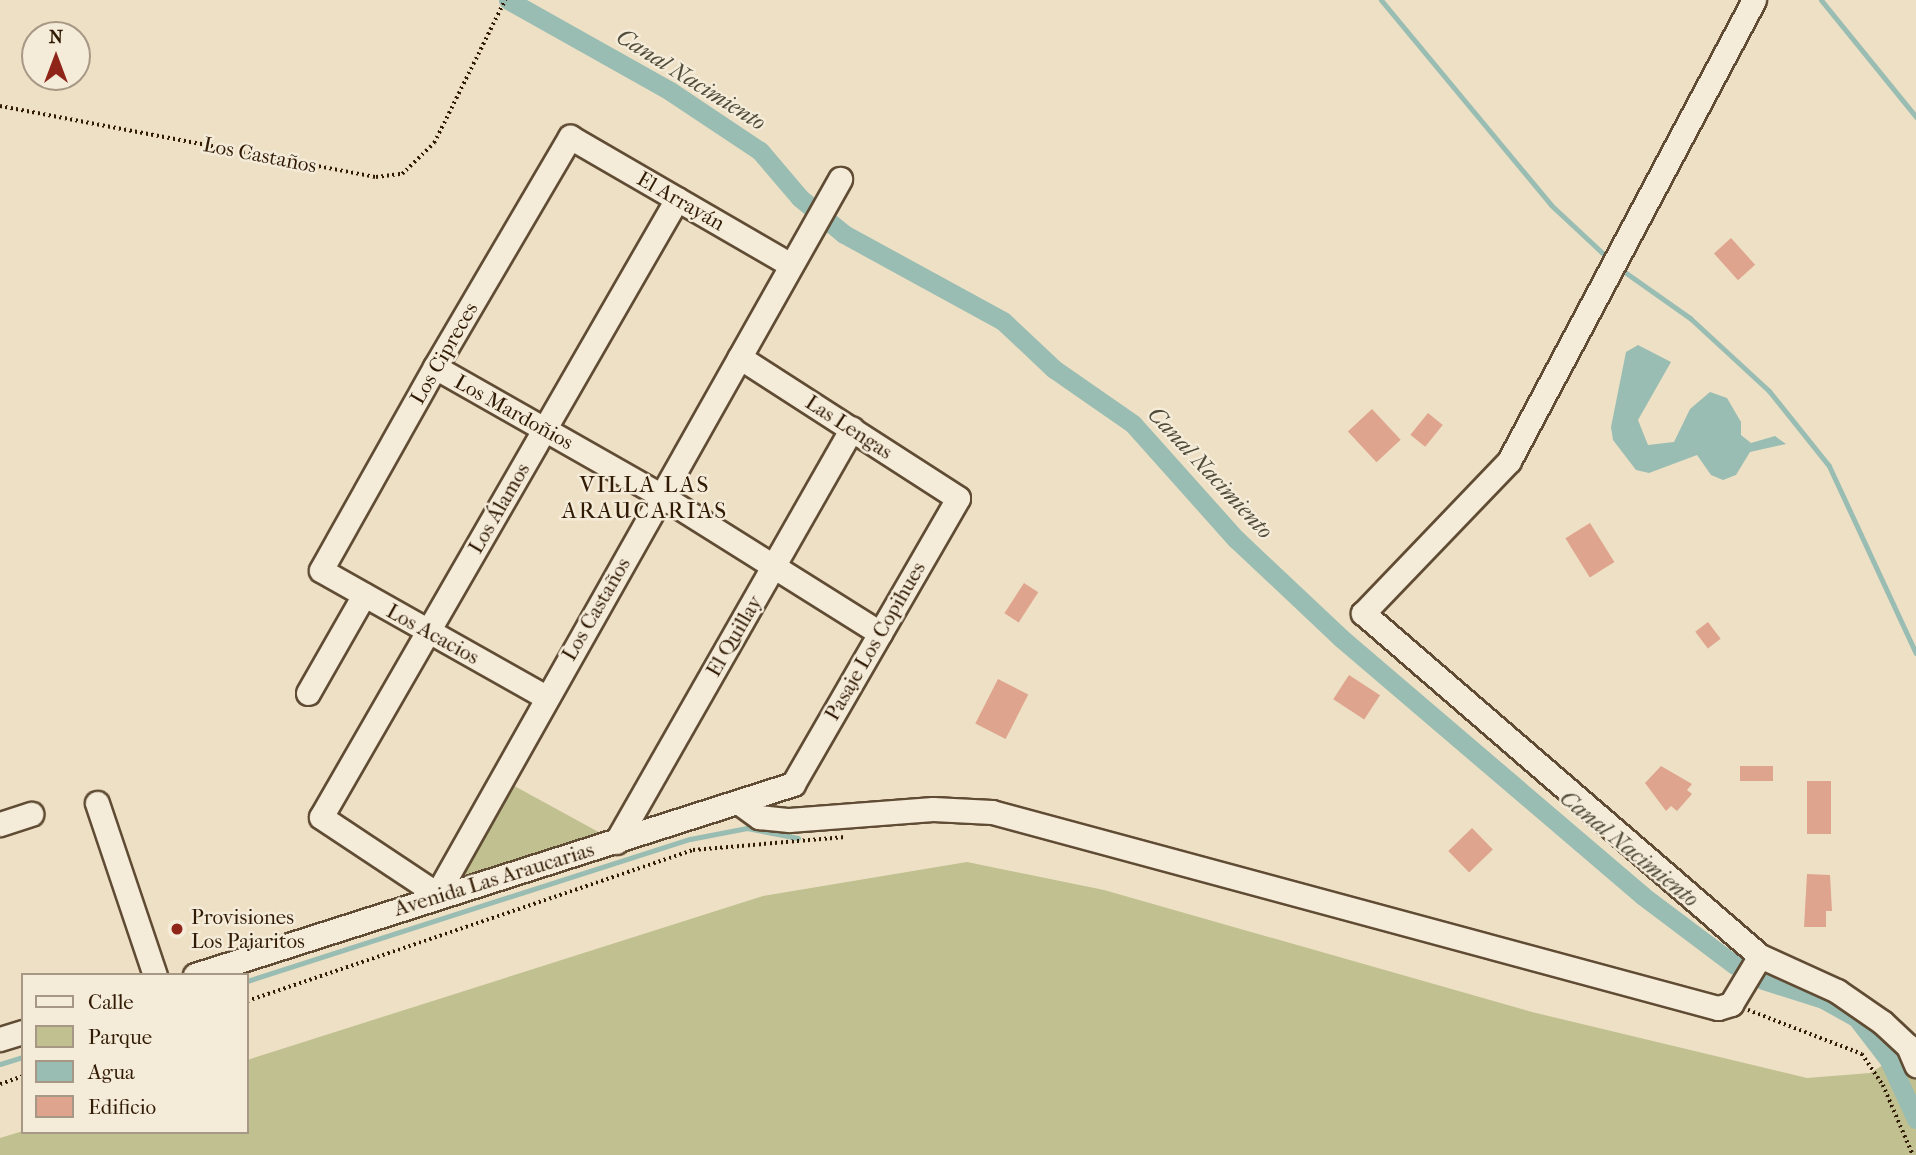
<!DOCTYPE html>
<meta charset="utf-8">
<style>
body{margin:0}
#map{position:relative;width:1916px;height:1155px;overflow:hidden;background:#eee0c5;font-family:"IM FELL French Canon",serif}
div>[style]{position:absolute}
.green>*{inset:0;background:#c0c090}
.water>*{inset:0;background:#99bdb3}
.stream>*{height:5px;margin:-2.5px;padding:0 2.5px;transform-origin:2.5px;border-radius:2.5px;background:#99bdb3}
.canal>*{height:19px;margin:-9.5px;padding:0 9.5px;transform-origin:9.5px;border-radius:9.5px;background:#99bdb3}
.building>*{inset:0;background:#dfa48e;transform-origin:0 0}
.path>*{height:3.5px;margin-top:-1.75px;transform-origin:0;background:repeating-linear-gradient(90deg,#311b04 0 2px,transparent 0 5.5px)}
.roads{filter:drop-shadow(2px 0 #604c34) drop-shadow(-2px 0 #604c34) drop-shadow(0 2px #604c34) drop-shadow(0 -2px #604c34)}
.minor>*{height:23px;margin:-11.5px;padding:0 11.5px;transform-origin:11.5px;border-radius:11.5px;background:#f4ebd9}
.dots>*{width:19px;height:19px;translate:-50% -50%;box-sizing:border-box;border:4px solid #f4ebd9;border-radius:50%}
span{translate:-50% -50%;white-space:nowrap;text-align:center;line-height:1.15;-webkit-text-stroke:5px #f4ebd9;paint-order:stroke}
.street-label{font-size:21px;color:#311b04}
.poi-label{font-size:21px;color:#311b04}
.left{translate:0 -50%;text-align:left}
.water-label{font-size:23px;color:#504c39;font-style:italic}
.neighbourhood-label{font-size:23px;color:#311b04;letter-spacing:2px}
.legend{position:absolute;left:21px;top:973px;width:228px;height:161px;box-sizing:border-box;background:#f4ebd9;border:2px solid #a69884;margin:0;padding:9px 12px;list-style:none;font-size:21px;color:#311b04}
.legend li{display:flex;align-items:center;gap:14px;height:35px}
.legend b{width:35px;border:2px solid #a69884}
.north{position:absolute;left:21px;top:21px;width:70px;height:70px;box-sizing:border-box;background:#f4ebd9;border:2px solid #a69884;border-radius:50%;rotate:0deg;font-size:19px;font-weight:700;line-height:28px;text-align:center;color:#311b04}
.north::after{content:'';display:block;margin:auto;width:24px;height:32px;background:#8f2418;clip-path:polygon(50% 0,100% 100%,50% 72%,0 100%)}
</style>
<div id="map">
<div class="green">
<i style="clip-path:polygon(507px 782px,604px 835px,452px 883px)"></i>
<i style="clip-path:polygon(967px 862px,1104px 890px,1532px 1012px,1807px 1078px,1870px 1073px,1916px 1045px,1916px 1155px,0 1155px,0 1138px,23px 1131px,247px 1132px,247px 1060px,763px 896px)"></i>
</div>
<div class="water">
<i style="clip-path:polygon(1638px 345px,1671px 362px,1638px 420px,1648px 445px,1674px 442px,1690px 409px,1710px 392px,1727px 398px,1741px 422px,1741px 435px,1751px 443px,1775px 436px,1786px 444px,1750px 452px,1736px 475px,1723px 480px,1711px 475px,1697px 455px,1649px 473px,1636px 470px,1613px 440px,1611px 427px,1626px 352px)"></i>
</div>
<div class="stream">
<i style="left:1381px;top:0;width:266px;rotate:50.3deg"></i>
<i style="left:1551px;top:205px;width:79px;rotate:43deg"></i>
<i style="left:1821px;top:0;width:151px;rotate:50.9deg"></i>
<i style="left:1619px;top:268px;width:87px;rotate:35.2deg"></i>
<i style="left:1690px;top:318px;width:108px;rotate:42.7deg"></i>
<i style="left:1769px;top:391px;width:96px;rotate:51.3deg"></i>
<i style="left:1829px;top:466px;width:206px;rotate:65.1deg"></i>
<i style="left:247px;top:981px;width:465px;rotate:-17.8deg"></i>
<i style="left:690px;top:839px;width:58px;rotate:-10.9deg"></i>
<i style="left:747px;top:828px;width:52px;rotate:11.1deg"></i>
<i style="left:0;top:1064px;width:24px;rotate:-17deg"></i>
</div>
<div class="canal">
<i style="left:508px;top:0;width:186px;rotate:29.3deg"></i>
<i style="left:670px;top:91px;width:108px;rotate:33.7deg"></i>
<i style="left:760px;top:151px;width:62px;rotate:49.6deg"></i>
<i style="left:800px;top:198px;width:57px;rotate:39.3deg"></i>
<i style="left:844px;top:234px;width:181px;rotate:28.7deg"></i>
<i style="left:1003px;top:321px;width:70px;rotate:43.3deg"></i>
<i style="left:1054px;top:369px;width:96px;rotate:34.8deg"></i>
<i style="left:1133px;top:424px;width:154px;rotate:48.2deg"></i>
<i style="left:1236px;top:539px;width:144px;rotate:43.3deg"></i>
<i style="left:1341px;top:638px;width:397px;rotate:40.5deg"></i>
<i style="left:1643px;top:896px;width:115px;rotate:36.9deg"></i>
<i style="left:1763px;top:980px;width:63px;rotate:17.6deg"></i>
<i style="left:1823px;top:999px;width:38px;rotate:29deg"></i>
<i style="left:1856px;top:1017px;width:54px;rotate:52.5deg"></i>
<i style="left:1889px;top:1060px;width:65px;rotate:65.4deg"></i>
</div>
<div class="building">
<i style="left:1731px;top:238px;width:36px;height:23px;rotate:48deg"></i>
<i style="left:1372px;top:409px;width:42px;height:33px;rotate:47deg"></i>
<i style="left:1428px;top:413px;width:19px;height:28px;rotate:39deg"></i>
<i style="left:1590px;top:523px;width:46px;height:29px;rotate:58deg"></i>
<i style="left:1024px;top:583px;width:17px;height:36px;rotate:33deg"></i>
<i style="left:1708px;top:622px;width:21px;height:16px;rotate:53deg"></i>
<i style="left:1349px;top:675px;width:37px;height:29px;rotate:33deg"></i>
<i style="left:998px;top:679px;width:34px;height:50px;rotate:27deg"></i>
<i style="clip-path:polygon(1661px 766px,1692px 784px,1687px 790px,1692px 794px,1677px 811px,1671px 806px,1666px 811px,1645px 783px)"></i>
<i style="left:1773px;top:766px;width:15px;height:33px;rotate:90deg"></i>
<i style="left:1807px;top:781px;width:24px;height:53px"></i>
<i style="left:1472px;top:828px;width:30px;height:33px;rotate:46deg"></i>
<i style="clip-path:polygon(1807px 874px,1830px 875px,1832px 911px,1826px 911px,1826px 927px,1804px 927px)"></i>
</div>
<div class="path">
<i style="left:0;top:106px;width:383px;rotate:10.7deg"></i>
<i style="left:376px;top:177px;width:26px;rotate:-7deg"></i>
<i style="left:402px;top:174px;width:45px;rotate:-44.1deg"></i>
<i style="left:434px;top:143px;width:160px;rotate:-63.6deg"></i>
<i style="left:247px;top:1001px;width:471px;rotate:-18.7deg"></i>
<i style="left:693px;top:850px;width:153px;rotate:-4.9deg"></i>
<i style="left:1748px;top:1010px;width:122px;rotate:21.1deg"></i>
<i style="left:1862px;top:1054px;width:37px;rotate:56deg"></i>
<i style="left:1883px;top:1085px;width:76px;rotate:66.8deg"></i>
<i style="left:0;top:1084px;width:24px;rotate:-19deg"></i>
</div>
<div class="roads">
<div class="minor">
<i style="left:1754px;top:0;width:522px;rotate:117.99deg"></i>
<i style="left:1509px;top:461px;width:211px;rotate:133.8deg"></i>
<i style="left:1363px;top:613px;width:525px;rotate:40.83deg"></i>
<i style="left:1760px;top:956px;width:85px;rotate:24.4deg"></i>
<i style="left:1837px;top:991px;width:55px;rotate:34.6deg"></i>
<i style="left:1882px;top:1022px;width:35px;rotate:43deg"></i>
<i style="left:1908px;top:1046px;width:21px;rotate:67deg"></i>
<i style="left:677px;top:199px;width:713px;rotate:119.94deg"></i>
<i style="left:321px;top:817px;width:139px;rotate:33.6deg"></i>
<i style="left:437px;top:894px;width:821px;rotate:-60.59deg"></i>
<i style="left:435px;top:367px;width:259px;rotate:29.6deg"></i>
<i style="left:660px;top:495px;width:260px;rotate:32.1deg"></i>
<i style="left:308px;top:693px;width:113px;rotate:-60.3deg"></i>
<i style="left:546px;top:697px;width:258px;rotate:-150.6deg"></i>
<i style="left:321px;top:570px;width:233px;rotate:-60.7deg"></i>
<i style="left:435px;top:367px;width:267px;rotate:-59.6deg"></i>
<i style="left:570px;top:137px;width:255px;rotate:30.1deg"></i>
<i style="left:738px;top:802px;width:26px;rotate:36deg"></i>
<i style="left:759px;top:817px;width:30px;rotate:6deg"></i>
<i style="left:789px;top:820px;width:144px;rotate:-4.4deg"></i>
<i style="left:933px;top:809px;width:59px;rotate:2.9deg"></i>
<i style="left:992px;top:812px;width:752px;rotate:15.11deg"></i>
<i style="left:1718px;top:1008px;width:14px;rotate:-17deg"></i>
<i style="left:1731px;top:1004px;width:56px;rotate:-58.9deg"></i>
<i style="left:97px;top:803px;width:182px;rotate:71.4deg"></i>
<i style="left:0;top:824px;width:33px;rotate:-18deg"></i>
<i style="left:616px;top:842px;width:476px;rotate:-60.3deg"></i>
<i style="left:195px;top:975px;width:628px;rotate:-17.71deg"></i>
<i style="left:793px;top:784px;width:330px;rotate:-60deg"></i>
<i style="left:958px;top:498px;width:260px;rotate:-147.2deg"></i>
<i style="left:0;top:1039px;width:24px;rotate:-17deg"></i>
</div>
</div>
<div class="dots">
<i style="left:177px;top:929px;background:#8f2418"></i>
</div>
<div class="street-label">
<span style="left:260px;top:155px;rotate:11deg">Los Castaños</span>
<span style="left:681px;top:201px;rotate:30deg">El Arrayán</span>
<span style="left:444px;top:353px;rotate:-60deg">Los Cipreces</span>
<span style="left:514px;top:412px;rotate:29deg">Los Mardoñios</span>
<span style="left:849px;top:427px;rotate:33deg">Las Lengas</span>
<span style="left:499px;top:508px;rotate:-60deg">Los Álamos</span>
<span style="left:596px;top:609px;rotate:-60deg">Los Castaños</span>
<span style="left:433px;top:634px;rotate:29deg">Los Acacios</span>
<span style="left:734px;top:636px;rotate:-60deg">El Quillay</span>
<span style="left:875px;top:641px;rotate:-60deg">Pasaje Los Copihues</span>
<span style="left:494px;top:879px;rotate:-17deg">Avenida Las Araucarias</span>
</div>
<div class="poi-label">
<span class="left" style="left:191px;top:929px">Provisiones<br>Los Pajaritos</span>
</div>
<div class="water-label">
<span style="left:691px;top:80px;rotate:32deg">Canal Nacimiento</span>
<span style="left:1210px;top:473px;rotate:47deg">Canal Nacimiento</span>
<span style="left:1629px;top:849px;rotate:39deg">Canal Nacimiento</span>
</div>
<div class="neighbourhood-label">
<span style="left:645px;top:498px">VILLA LAS<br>ARAUCARIAS</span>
</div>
<ul class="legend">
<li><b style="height:9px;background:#f4ebd9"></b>Calle</li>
<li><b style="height:19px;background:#c0c090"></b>Parque</li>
<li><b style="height:19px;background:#99bdb3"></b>Agua</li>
<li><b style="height:19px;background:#dfa48e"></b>Edificio</li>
</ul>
<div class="north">N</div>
</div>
